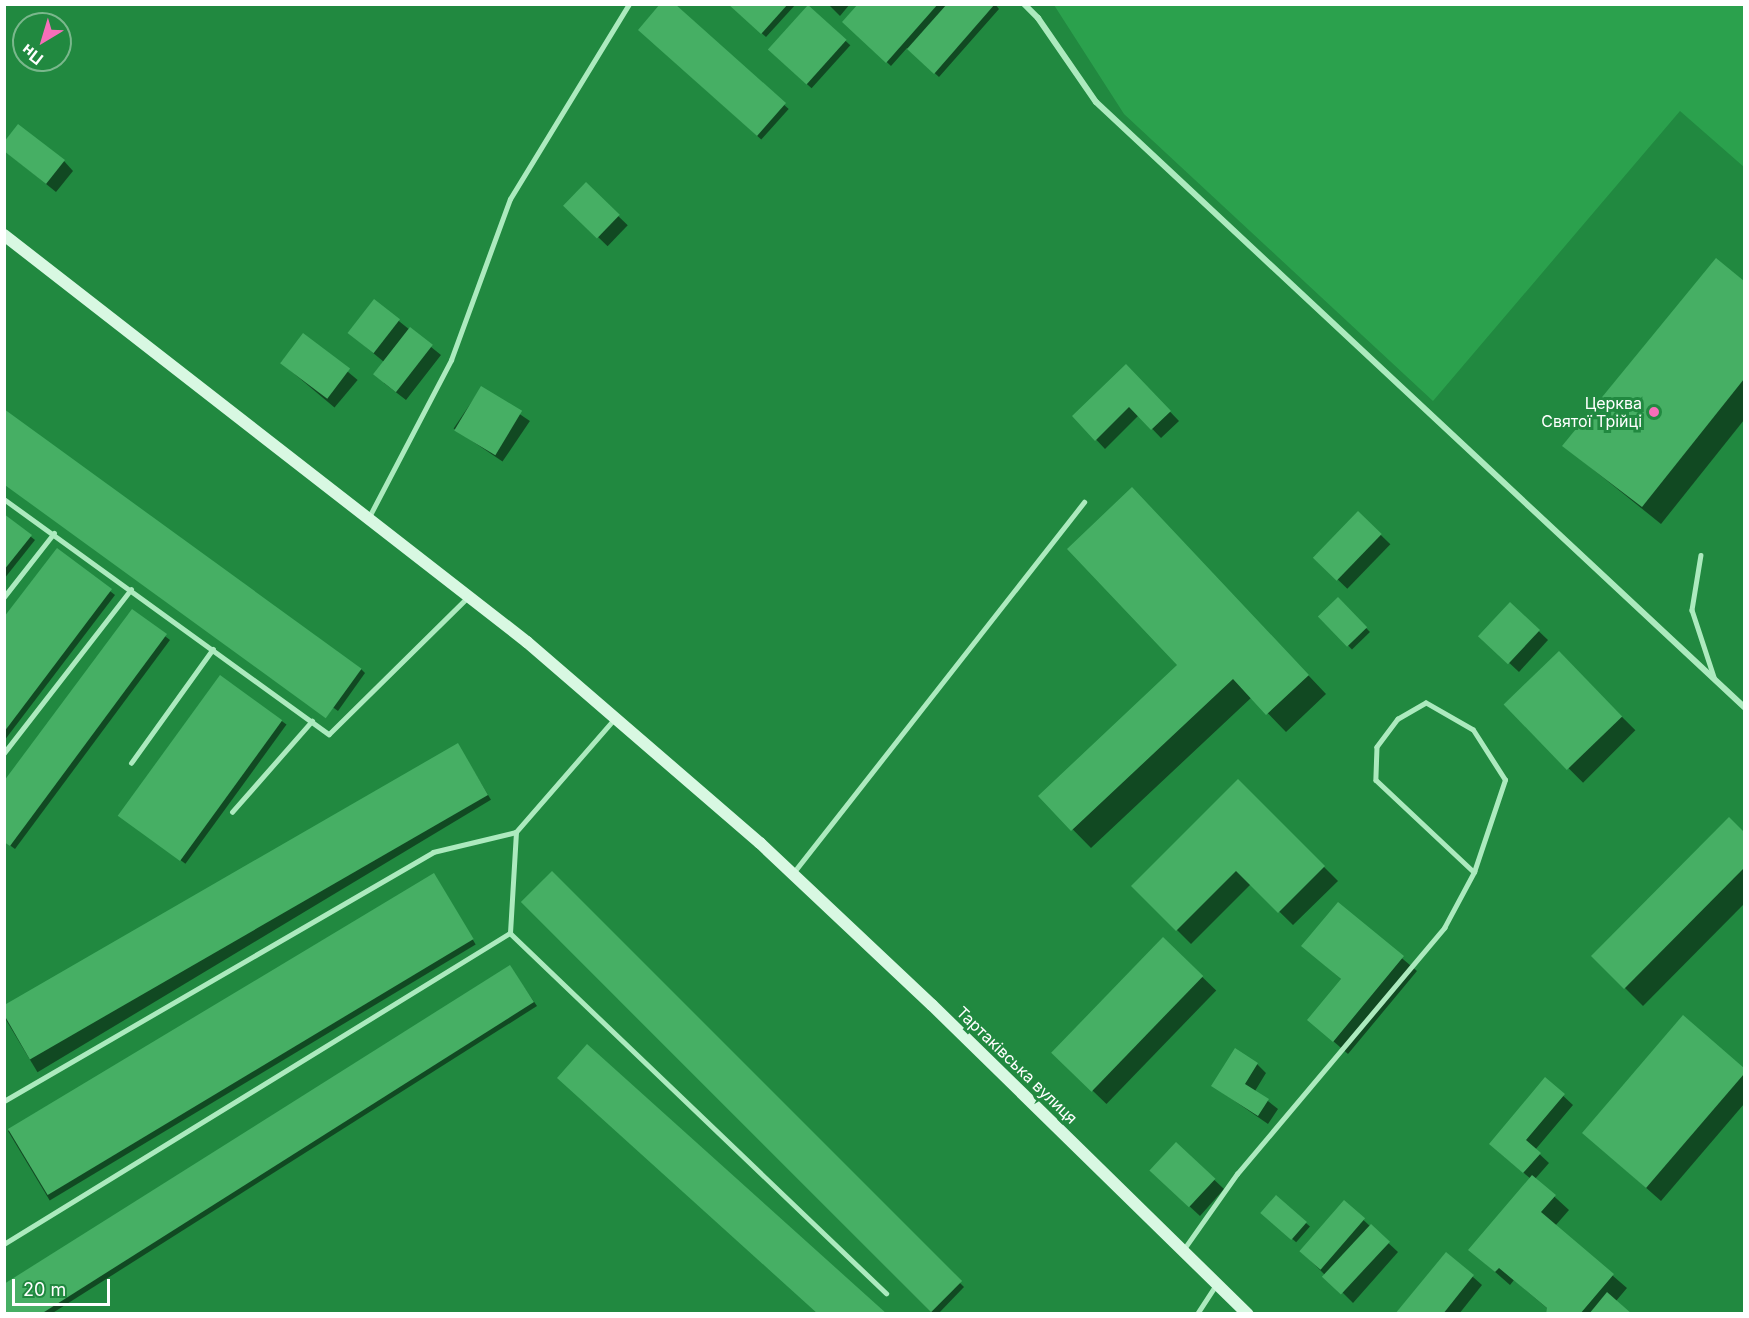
<!DOCTYPE html>
<meta charset="utf-8">
<style>
body{margin:0}
#map{position:relative;width:1749px;height:1318px;overflow:hidden;background:#218940;font-family:Inter,sans-serif}
div>[style]{position:absolute}
.green>*{inset:0;background:#2ba14d}
.shadow>*{inset:0;background:#0007;transform-origin:0 0}
.building>*{inset:0;background:#46af64;transform-origin:0 0}
.lane>*{height:4.5px;margin:-2.25px;padding:0 2.25px;transform-origin:2.25px;border-radius:2.25px;background:#aceabe}
.street>*{height:6px;margin:-3px;padding:0 3px;transform-origin:3px;border-radius:3px;background:#aceabe}
.secondary>*{height:12px;margin:-6px;padding:0 6px;transform-origin:6px;border-radius:6px;background:#d8f8e2}
.dots>*{width:16px;height:16px;translate:-50% -50%;box-sizing:border-box;border:3px solid #218940;border-radius:50%}
span{translate:-50% -50%;white-space:nowrap;text-align:center;line-height:1.15;-webkit-text-stroke:6px #218940;paint-order:stroke}
.poi-label{font-size:16px;color:#fff}
.right{translate:-100% -50%;text-align:right}
.street-label{font-size:16px;color:#fff}
.frame{position:absolute;inset:0;border:6px solid #fff;pointer-events:none}
.north{position:absolute;left:12px;top:12px;width:60px;height:60px;box-sizing:border-box;background:#218940;border:2px solid #7ab88c;border-radius:50%;rotate:218deg;font-size:16px;font-weight:700;line-height:24px;text-align:center;color:#fff}
.north::after{content:'';display:block;margin:auto;width:21px;height:27px;background:#f76eb9;clip-path:polygon(50% 0,100% 100%,50% 72%,0 100%)}
.scale{position:absolute;left:12px;top:1279px;width:98px;height:27px;box-sizing:border-box;border:3px solid #fff;border-top:0;padding-left:8px;font-size:18px;line-height:21px;white-space:nowrap;color:#fff;-webkit-text-stroke:4px #218940;paint-order:stroke}
</style>
<div id="map">
<div class="green">
<i style="clip-path:polygon(1054px 5px,1744px 5px,1744px 167px,1680px 111px,1433px 401px,1124px 114px)"></i>
</div>
<div class="shadow">
<i style="left:672px;top:4px;width:157px;height:41px;rotate:42deg"></i>
<i style="clip-path:polygon(729px 4px,796px 4px,766px 37px)"></i>
<i style="clip-path:polygon(828px 4px,850px 4px,840px 16px)"></i>
<i style="clip-path:polygon(860px 4px,995px 4px,999px 9px,939px 77px,907px 48px,891px 66px,844px 22px)"></i>
<i style="left:808px;top:7px;width:57px;height:58px;rotate:42deg"></i>
<i style="clip-path:polygon(4px 150px,64px 161px,73px 171px,56px 192px)"></i>
<i style="left:586px;top:185px;width:58px;height:29px;rotate:44deg"></i>
<i style="clip-path:polygon(1716px 260px,1744px 283px,1744px 420px,1661px 524px,1564px 446px)"></i>
<i style="clip-path:polygon(374px 301px,441px 355px,406px 400px,384px 383px,384px 362px,349px 333px)"></i>
<i style="left:304px;top:335px;width:70px;height:36px;rotate:40deg"></i>
<i style="clip-path:polygon(1126px 366px,1179px 421px,1161px 438px,1139px 415px,1105px 449px,1074px 416px)"></i>
<i style="left:481px;top:388px;width:59px;height:49px;rotate:34deg"></i>
<i style="clip-path:polygon(4px 469px,361px 669px,365px 673px,338px 711px)"></i>
<i style="clip-path:polygon(1150px 508px,1326px 694px,1286px 732px,1252px 697px,1091px 848px,1040px 796px,1179px 666px)"></i>
<i style="left:1358px;top:513px;width:45px;height:62px;rotate:44deg"></i>
<i style="clip-path:polygon(4px 516px,35px 540px,4px 579px)"></i>
<i style="clip-path:polygon(57px 550px,115px 595px,4px 741px,4px 619px)"></i>
<i style="left:1338px;top:599px;width:46px;height:25px;rotate:46deg"></i>
<i style="clip-path:polygon(1510px 604px,1548px 640px,1519px 672px,1490px 645px)"></i>
<i style="clip-path:polygon(132px 611px,170px 640px,15px 849px,4px 841px)"></i>
<i style="left:1559px;top:654px;width:108px;height:74px;rotate:45deg"></i>
<i style="left:221px;top:677px;width:81px;height:172px;rotate:36deg"></i>
<i style="left:458px;top:745px;width:64px;height:529px;rotate:59deg"></i>
<i style="clip-path:polygon(1238px 781px,1338px 881px,1293px 925px,1251px 884px,1191px 944px,1133px 886px)"></i>
<i style="clip-path:polygon(1729px 819px,1744px 834px,1744px 904px,1643px 1006px,1593px 956px)"></i>
<i style="clip-path:polygon(552px 873px,964px 1287px,938px 1314px,933px 1314px,523px 902px)"></i>
<i style="left:434px;top:875px;width:81px;height:497px;rotate:59deg"></i>
<i style="clip-path:polygon(1338px 904px,1417px 971px,1348px 1054px,1309px 1020px,1342px 980px,1303px 946px)"></i>
<i style="left:1163px;top:939px;width:74px;height:158px;rotate:44deg"></i>
<i style="clip-path:polygon(510px 967px,537px 1006px,51px 1314px,4px 1314px)"></i>
<i style="clip-path:polygon(1683px 1018px,1744px 1070px,1744px 1104px,1661px 1201px,1584px 1133px)"></i>
<i style="clip-path:polygon(1257px 1064px,1266px 1073px,1255px 1091px,1278px 1109px,1268px 1124px,1213px 1086px)"></i>
<i style="clip-path:polygon(1546px 1080px,1573px 1105px,1535px 1150px,1549px 1163px,1535px 1179px,1569px 1210px,1555px 1226px,1627px 1288px,1616px 1301px,1630px 1314px,1548px 1314px,1548px 1309px,1514px 1280px,1510px 1285px,1470px 1250px,1531px 1179px,1500px 1153px)"></i>
<i style="clip-path:polygon(1176px 1144px,1224px 1189px,1200px 1216px,1161px 1180px)"></i>
<i style="left:1276px;top:1197px;width:45px;height:21px;rotate:41deg"></i>
<i style="clip-path:polygon(1344px 1202px,1398px 1252px,1353px 1303px,1310px 1260px)"></i>
<i style="clip-path:polygon(1447px 1254px,1482px 1285px,1459px 1314px,1397px 1314px)"></i>
</div>
<div class="building">
<i style="clip-path:polygon(660px 4px,675px 4px,786px 103px,757px 136px,638px 30px)"></i>
<i style="clip-path:polygon(728px 4px,788px 4px,761px 34px)"></i>
<i style="clip-path:polygon(858px 4px,938px 4px,886px 63px,842px 22px)"></i>
<i style="clip-path:polygon(947px 4px,995px 4px,934px 74px,907px 49px)"></i>
<i style="left:808px;top:5px;width:52px;height:60px;rotate:42deg"></i>
<i style="clip-path:polygon(18px 124px,65px 160px,46px 184px,4px 151px,4px 142px)"></i>
<i style="left:586px;top:182px;width:47px;height:33px;rotate:44deg"></i>
<i style="clip-path:polygon(1716px 258px,1744px 281px,1744px 379px,1642px 507px,1562px 446px)"></i>
<i style="left:374px;top:299px;width:33px;height:43px;rotate:38deg"></i>
<i style="left:410px;top:327px;width:29px;height:60px;rotate:38deg"></i>
<i style="left:303px;top:333px;width:59px;height:38px;rotate:37deg"></i>
<i style="clip-path:polygon(1126px 364px,1171px 411px,1151px 430px,1129px 407px,1095px 441px,1072px 416px)"></i>
<i style="left:481px;top:386px;width:48px;height:52px;rotate:31deg"></i>
<i style="left:4px;top:409px;width:442px;height:61px;rotate:36deg"></i>
<i style="clip-path:polygon(1132px 487px,1309px 675px,1266px 715px,1233px 679px,1071px 831px,1038px 796px,1177px 665px,1067px 549px)"></i>
<i style="left:1358px;top:511px;width:33px;height:65px;rotate:44deg"></i>
<i style="clip-path:polygon(4px 514px,32px 535px,4px 570px)"></i>
<i style="clip-path:polygon(57px 548px,112px 589px,4px 732px,4px 617px)"></i>
<i style="left:1338px;top:597px;width:42px;height:28px;rotate:46deg"></i>
<i style="left:1510px;top:602px;width:41px;height:47px;rotate:43deg"></i>
<i style="clip-path:polygon(132px 609px,167px 634px,10px 846px,4px 842px,4px 781px)"></i>
<i style="left:1559px;top:651px;width:91px;height:77px;rotate:46deg"></i>
<i style="left:220px;top:675px;width:77px;height:174px;rotate:36deg"></i>
<i style="left:458px;top:743px;width:60px;height:529px;rotate:60deg"></i>
<i style="clip-path:polygon(1238px 779px,1325px 866px,1278px 913px,1236px 871px,1176px 931px,1131px 886px)"></i>
<i style="clip-path:polygon(1729px 817px,1744px 832px,1744px 868px,1624px 989px,1591px 956px)"></i>
<i style="left:552px;top:871px;width:580px;height:44px;rotate:45deg"></i>
<i style="left:434px;top:873px;width:77px;height:497px;rotate:59deg"></i>
<i style="clip-path:polygon(1338px 902px,1404px 956px,1333px 1042px,1307px 1020px,1341px 979px,1301px 946px)"></i>
<i style="left:1163px;top:937px;width:56px;height:161px;rotate:44deg"></i>
<i style="clip-path:polygon(510px 965px,534px 1002px,41px 1314px,4px 1314px,4px 1284px)"></i>
<i style="clip-path:polygon(1683px 1015px,1744px 1068px,1744px 1074px,1646px 1188px,1582px 1133px)"></i>
<i style="clip-path:polygon(587px 1044px,887px 1314px,818px 1314px,557px 1078px)"></i>
<i style="clip-path:polygon(1235px 1048px,1258px 1063px,1245px 1084px,1269px 1099px,1258px 1116px,1211px 1086px)"></i>
<i style="clip-path:polygon(1545px 1077px,1565px 1094px,1526px 1140px,1541px 1153px,1523px 1173px,1489px 1144px)"></i>
<i style="left:1176px;top:1142px;width:54px;height:39px;rotate:43deg"></i>
<i style="clip-path:polygon(1532px 1175px,1556px 1195px,1541px 1212px,1614px 1274px,1580px 1314px,1546px 1314px,1547px 1308px,1499px 1268px,1495px 1272px,1468px 1250px)"></i>
<i style="left:1276px;top:1195px;width:41px;height:24px;rotate:41deg"></i>
<i style="left:1344px;top:1200px;width:28px;height:68px;rotate:41deg"></i>
<i style="left:1371px;top:1224px;width:26px;height:72px;rotate:43deg"></i>
<i style="clip-path:polygon(1446px 1252px,1474px 1275px,1443px 1314px,1395px 1314px)"></i>
<i style="clip-path:polygon(1607px 1292px,1632px 1314px,1589px 1314px)"></i>
</div>
<div class="lane">
<i style="left:4px;top:499px;width:401px;rotate:35.9deg"></i>
<i style="left:329px;top:734px;width:194px;rotate:-44.6deg"></i>
<i style="left:369px;top:517px;width:177px;rotate:-62.4deg"></i>
<i style="left:451px;top:360px;width:171px;rotate:-69.9deg"></i>
<i style="left:510px;top:199px;width:228px;rotate:-58.6deg"></i>
<i style="left:1701px;top:555px;width:56px;rotate:99.3deg"></i>
<i style="left:1692px;top:610px;width:71px;rotate:71.8deg"></i>
<i style="left:4px;top:597px;width:81px;rotate:-52deg"></i>
<i style="left:4px;top:753px;width:207px;rotate:-52.2deg"></i>
<i style="left:131px;top:763px;width:140px;rotate:-54.3deg"></i>
<i style="left:232px;top:812px;width:121px;rotate:-48.7deg"></i>
<i style="left:794px;top:872px;width:470px;rotate:-51.9deg"></i>
<i style="left:510px;top:933px;width:101px;rotate:-86.6deg"></i>
<i style="left:4px;top:1101px;width:496px;rotate:-30.1deg"></i>
<i style="left:433px;top:852px;width:85px;rotate:-13.5deg"></i>
<i style="left:516px;top:832px;width:151px;rotate:-49deg"></i>
<i style="left:4px;top:1244px;width:594px;rotate:-31.58deg"></i>
<i style="left:510px;top:933px;width:521px;rotate:43.75deg"></i>
<i style="left:1184px;top:1249px;width:92px;rotate:-54.8deg"></i>
<i style="left:1237px;top:1174px;width:322px;rotate:-49.9deg"></i>
<i style="left:1444px;top:928px;width:64px;rotate:-61.8deg"></i>
<i style="left:1474px;top:872px;width:97px;rotate:-71.4deg"></i>
<i style="left:1505px;top:780px;width:59px;rotate:-122.6deg"></i>
<i style="left:1473px;top:730px;width:54px;rotate:-150.1deg"></i>
<i style="left:1426px;top:703px;width:32px;rotate:150deg"></i>
<i style="left:1398px;top:719px;width:35px;rotate:127deg"></i>
<i style="left:1377px;top:747px;width:33px;rotate:92deg"></i>
<i style="left:1376px;top:780px;width:134px;rotate:43.2deg"></i>
<i style="left:1197px;top:1314px;width:33px;rotate:-57deg"></i>
</div>
<div class="street">
<i style="left:1024px;top:4px;width:20px;rotate:45deg"></i>
<i style="left:1038px;top:18px;width:102px;rotate:55.4deg"></i>
<i style="left:1096px;top:102px;width:887px;rotate:43.03deg"></i>
</div>
<div class="secondary">
<i style="left:4px;top:235px;width:663px;rotate:37.89deg"></i>
<i style="left:527px;top:642px;width:308px;rotate:40.8deg"></i>
<i style="left:760px;top:843px;width:236px;rotate:43.3deg"></i>
<i style="left:932px;top:1005px;width:442px;rotate:44.4deg"></i>
</div>
<div class="dots">
<i style="left:1654px;top:412px;background:#f76eb9"></i>
</div>
<div class="poi-label">
<span class="right" style="left:1642px;top:412px">Церква<br>Святої Трійці</span>
</div>
<div class="street-label">
<span style="left:1017px;top:1065px;rotate:44deg">Тартаківська вулиця</span>
</div>
<div class="frame"></div>
<div class="north">Пн</div>
<div class="scale">20 m</div>
</div>
